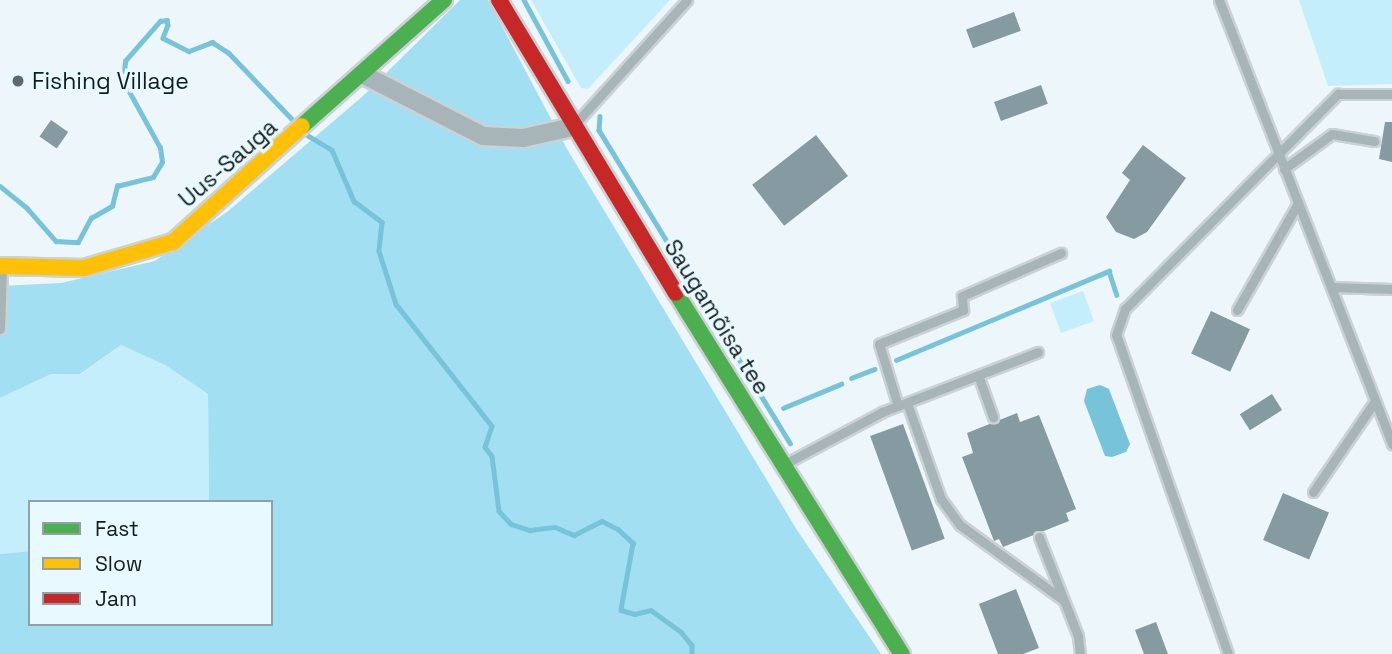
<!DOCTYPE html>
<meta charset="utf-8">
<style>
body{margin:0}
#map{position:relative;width:1392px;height:654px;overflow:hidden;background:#edf6fa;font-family:"Space Grotesk",sans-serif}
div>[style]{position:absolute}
.green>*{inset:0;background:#c4eefc;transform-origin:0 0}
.forest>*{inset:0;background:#a3dff3}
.water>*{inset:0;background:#77c4da}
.stream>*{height:4.5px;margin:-2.25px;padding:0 2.25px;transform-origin:2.25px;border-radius:2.25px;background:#77c4da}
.building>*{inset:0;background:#859ba1;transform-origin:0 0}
.roads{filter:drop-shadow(2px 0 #cbd2d6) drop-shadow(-2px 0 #cbd2d6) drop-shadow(0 2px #cbd2d6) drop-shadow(0 -2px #cbd2d6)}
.lane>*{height:9px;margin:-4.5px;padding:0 4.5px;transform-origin:4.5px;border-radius:4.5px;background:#a7b5b9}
.street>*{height:18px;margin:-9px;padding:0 9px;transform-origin:9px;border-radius:9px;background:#a7b5b9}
.fast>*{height:16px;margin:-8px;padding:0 8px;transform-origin:8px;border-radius:8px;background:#4caf50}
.slow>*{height:16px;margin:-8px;padding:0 8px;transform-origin:8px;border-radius:8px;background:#ffc107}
.jam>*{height:16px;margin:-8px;padding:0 8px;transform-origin:8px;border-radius:8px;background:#c62828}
.dots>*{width:19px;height:19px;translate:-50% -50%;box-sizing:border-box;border:4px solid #e8f9ff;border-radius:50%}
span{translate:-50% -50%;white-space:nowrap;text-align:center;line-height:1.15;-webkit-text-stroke:7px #e8f9ff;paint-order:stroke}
.poi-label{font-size:23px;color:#141c1f}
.left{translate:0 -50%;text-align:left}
.street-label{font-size:23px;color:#141c1f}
.legend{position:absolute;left:28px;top:500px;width:245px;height:126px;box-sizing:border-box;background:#e8f9ff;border:2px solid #93a1a5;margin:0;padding:9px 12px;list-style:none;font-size:21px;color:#141c1f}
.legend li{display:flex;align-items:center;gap:14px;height:35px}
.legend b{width:35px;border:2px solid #93a1a5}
</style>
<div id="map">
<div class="green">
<i style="clip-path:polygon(531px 0,670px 0,588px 89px,581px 88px)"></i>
<i style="clip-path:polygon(1299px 0,1392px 0,1392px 84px,1328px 86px)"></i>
<i style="left:1083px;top:291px;width:32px;height:35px;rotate:70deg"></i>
<i style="clip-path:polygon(121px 345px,165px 365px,208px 394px,209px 502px,30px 502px,30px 551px,0 554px,0 398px,51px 374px,81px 374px)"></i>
</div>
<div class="forest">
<i style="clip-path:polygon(460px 0,488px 0,567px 149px,797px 530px,881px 654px,0 654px,0 554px,30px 551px,30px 624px,271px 624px,271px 502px,209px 502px,208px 394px,165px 365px,121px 345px,80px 374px,51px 374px,0 398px,0 286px,61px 283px,155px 261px,227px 212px,363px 96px)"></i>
</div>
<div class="water">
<i style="clip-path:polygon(1100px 385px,1109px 389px,1130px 444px,1126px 452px,1112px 457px,1105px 456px,1084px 401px,1087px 389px)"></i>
</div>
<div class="stream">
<i style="left:524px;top:0;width:92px;rotate:61.5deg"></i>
<i style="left:600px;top:116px;width:14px;rotate:94deg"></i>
<i style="left:599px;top:130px;width:367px;rotate:58.6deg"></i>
<i style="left:307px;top:135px;width:29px;rotate:31deg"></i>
<i style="left:332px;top:150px;width:56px;rotate:66.7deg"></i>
<i style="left:354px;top:201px;width:35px;rotate:37deg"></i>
<i style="left:382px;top:222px;width:29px;rotate:96deg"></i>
<i style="left:379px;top:251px;width:56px;rotate:72.2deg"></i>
<i style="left:396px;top:304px;width:155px;rotate:51.8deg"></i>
<i style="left:492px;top:426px;width:22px;rotate:108deg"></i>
<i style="left:485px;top:447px;width:11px;rotate:52deg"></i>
<i style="left:492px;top:456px;width:55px;rotate:82.7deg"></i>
<i style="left:499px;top:511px;width:18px;rotate:47deg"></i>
<i style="left:511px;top:524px;width:20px;rotate:18deg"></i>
<i style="left:530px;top:530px;width:25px;rotate:-7deg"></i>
<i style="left:555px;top:527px;width:21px;rotate:23deg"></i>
<i style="left:574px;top:535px;width:31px;rotate:-27deg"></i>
<i style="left:602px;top:521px;width:18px;rotate:27deg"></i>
<i style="left:618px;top:529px;width:21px;rotate:43deg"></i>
<i style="left:633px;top:543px;width:68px;rotate:100.2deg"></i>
<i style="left:621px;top:610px;width:14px;rotate:17deg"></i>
<i style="left:634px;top:614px;width:17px;rotate:-13deg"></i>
<i style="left:651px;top:610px;width:37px;rotate:36deg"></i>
<i style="left:681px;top:632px;width:17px;rotate:50deg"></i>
<i style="left:692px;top:645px;width:9px;rotate:90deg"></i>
<i style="left:0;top:186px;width:35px;rotate:39deg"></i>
<i style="left:27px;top:208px;width:44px;rotate:48.7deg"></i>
<i style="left:56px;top:241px;width:22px;rotate:3deg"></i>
<i style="left:78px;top:242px;width:27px;rotate:-62deg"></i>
<i style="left:91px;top:218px;width:24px;rotate:-30deg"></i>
<i style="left:112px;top:206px;width:21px;rotate:-76deg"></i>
<i style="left:117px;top:186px;width:37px;rotate:-14deg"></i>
<i style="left:153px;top:177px;width:17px;rotate:-59deg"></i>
<i style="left:162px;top:162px;width:14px;rotate:-98deg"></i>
<i style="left:160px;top:148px;width:77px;rotate:-118.9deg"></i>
<i style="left:123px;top:81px;width:20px;rotate:-84deg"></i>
<i style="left:125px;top:61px;width:53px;rotate:-48.8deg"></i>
<i style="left:160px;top:21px;width:7px;rotate:-8deg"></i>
<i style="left:167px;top:20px;width:5px;rotate:79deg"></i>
<i style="left:168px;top:25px;width:14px;rotate:111deg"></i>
<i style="left:163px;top:38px;width:29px;rotate:27deg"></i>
<i style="left:189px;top:51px;width:25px;rotate:-21deg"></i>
<i style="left:212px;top:42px;width:20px;rotate:33deg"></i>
<i style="left:229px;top:53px;width:95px;rotate:46.3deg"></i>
<i style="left:896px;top:360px;width:231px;rotate:-22.7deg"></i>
<i style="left:1109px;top:271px;width:25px;rotate:72deg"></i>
<i style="left:851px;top:378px;width:25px;rotate:-21deg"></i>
<i style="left:783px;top:408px;width:63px;rotate:-22.5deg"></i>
</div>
<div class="building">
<i style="left:1014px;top:12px;width:20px;height:51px;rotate:70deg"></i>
<i style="left:1041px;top:85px;width:20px;height:50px;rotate:70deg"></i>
<i style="left:51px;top:120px;width:21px;height:20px;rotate:35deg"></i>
<i style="clip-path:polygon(1385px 122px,1392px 122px,1392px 162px,1379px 159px)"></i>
<i style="left:816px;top:135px;width:52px;height:81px;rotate:52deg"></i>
<i style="clip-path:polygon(1143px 145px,1186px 178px,1147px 232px,1134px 239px,1116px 232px,1106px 217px,1130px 180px,1122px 173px)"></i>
<i style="left:1211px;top:311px;width:43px;height:47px;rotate:25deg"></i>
<i style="left:1272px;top:394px;width:19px;height:38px;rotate:58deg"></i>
<i style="clip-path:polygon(1017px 413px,1020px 422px,1039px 415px,1076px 509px,1066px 513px,1069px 521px,1003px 547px,999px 539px,994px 541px,962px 457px,973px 453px,967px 433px)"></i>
<i style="left:903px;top:424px;width:122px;height:35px;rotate:70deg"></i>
<i style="left:1283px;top:493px;width:50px;height:51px;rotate:23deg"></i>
<i style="clip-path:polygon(1016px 589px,1039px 648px,1023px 654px,998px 654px,979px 604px)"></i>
<i style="clip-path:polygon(1156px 622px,1168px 654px,1144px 654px,1135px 630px)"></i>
</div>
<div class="roads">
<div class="lane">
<i style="left:1219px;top:0;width:477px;rotate:68.7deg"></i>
<i style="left:575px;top:124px;width:167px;rotate:-47.9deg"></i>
<i style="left:1284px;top:169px;width:59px;rotate:-36.1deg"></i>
<i style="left:1332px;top:134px;width:43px;rotate:9.5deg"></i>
<i style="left:1331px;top:287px;width:61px;rotate:1.9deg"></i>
<i style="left:1237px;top:310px;width:123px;rotate:-60.3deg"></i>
<i style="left:0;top:329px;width:61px;rotate:-88.1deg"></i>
<i style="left:978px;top:375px;width:45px;rotate:70.3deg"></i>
<i style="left:907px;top:403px;width:102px;rotate:70.5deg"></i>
<i style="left:941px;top:499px;width:32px;rotate:54deg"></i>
<i style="left:960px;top:525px;width:126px;rotate:36deg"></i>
<i style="left:898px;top:406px;width:65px;rotate:-107deg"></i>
<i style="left:879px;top:344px;width:91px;rotate:-22deg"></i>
<i style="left:963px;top:310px;width:14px;rotate:-94deg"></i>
<i style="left:962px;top:296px;width:108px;rotate:-23.5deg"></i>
<i style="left:781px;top:466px;width:115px;rotate:-28.1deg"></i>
<i style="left:882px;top:412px;width:167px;rotate:-21deg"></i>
<i style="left:1313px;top:492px;width:110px;rotate:-55.7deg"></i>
<i style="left:1039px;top:537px;width:106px;rotate:68.5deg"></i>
<i style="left:1078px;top:636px;width:18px;rotate:84deg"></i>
<i style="left:1228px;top:654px;width:338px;rotate:-109.3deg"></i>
<i style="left:1116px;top:335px;width:28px;rotate:-71deg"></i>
<i style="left:1125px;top:309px;width:303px;rotate:-45.3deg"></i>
<i style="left:1338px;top:94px;width:54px"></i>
</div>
<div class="street">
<i style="left:362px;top:74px;width:136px;rotate:27.1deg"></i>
<i style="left:483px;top:136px;width:40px;rotate:2.9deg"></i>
<i style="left:523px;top:138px;width:51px;rotate:-12.4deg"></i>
</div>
<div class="fast">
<i style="left:302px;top:126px;width:190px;rotate:-41.6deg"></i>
<i style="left:676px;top:293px;width:426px;rotate:58deg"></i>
</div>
<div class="slow">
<i style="left:0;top:266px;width:84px;rotate:1.4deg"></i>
<i style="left:84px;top:268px;width:93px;rotate:-16.3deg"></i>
<i style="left:173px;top:242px;width:173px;rotate:-42deg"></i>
</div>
<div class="jam">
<i style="left:499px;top:0;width:342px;rotate:58.9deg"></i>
</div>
</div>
<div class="dots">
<i style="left:18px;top:81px;background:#60686c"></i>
</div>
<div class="poi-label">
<span class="left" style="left:32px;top:81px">Fishing Village</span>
</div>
<div class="street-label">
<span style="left:228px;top:163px;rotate:-41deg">Uus-Sauga</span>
<span style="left:717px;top:317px;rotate:58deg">Saugamõisa tee</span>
</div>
<ul class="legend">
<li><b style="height:9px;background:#4caf50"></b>Fast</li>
<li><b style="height:9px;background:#ffc107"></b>Slow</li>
<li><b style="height:9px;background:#c62828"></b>Jam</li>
</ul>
</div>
